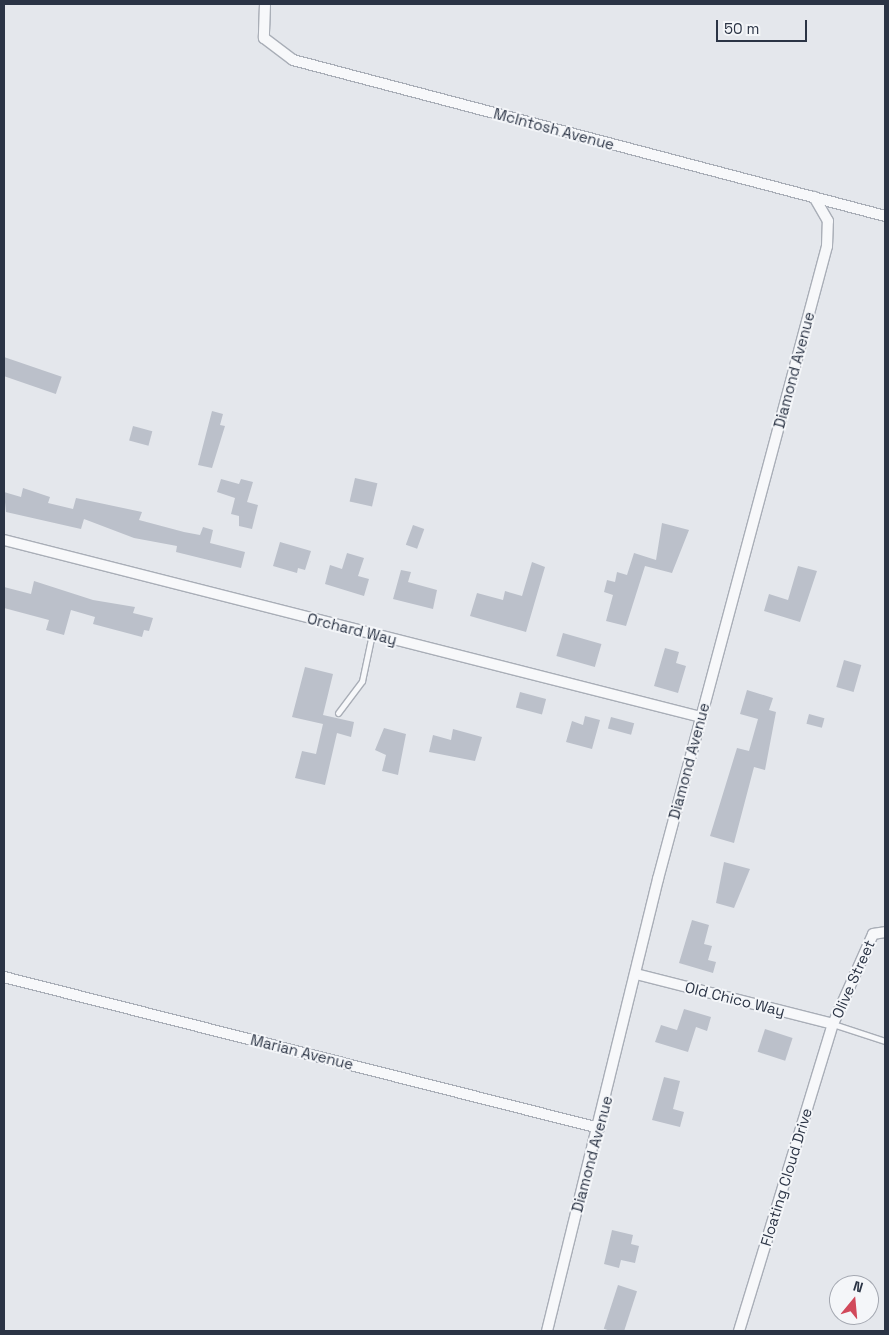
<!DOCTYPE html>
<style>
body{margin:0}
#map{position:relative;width:889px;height:1335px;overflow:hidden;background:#e4e7ec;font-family:"Space Grotesk",sans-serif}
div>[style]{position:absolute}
.building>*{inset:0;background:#bbc0ca;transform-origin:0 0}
.roads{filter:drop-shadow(1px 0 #a9aeb7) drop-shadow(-1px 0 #a9aeb7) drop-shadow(0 1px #a9aeb7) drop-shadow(0 -1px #a9aeb7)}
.lane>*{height:5px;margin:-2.5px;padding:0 2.5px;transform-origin:2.5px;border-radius:2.5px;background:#f7f8fa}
.street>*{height:10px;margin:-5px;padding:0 5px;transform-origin:5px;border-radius:5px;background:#f7f8fa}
span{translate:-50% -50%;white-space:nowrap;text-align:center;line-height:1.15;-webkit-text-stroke:4px #f4f6f9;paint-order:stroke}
.street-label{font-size:15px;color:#2b3445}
.frame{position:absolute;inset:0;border:5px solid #2b3445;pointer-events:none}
.north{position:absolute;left:829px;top:1275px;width:50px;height:50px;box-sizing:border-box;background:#f4f6f9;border:1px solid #a4a8b1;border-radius:50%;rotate:17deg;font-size:14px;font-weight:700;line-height:20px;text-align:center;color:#2b3445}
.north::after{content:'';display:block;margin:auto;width:18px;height:22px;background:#d1495b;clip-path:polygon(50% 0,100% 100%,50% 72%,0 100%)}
.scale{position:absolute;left:716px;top:20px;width:91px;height:22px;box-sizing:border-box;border:2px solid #2b3445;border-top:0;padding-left:6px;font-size:15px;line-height:18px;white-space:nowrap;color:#2b3445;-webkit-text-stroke:4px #f4f6f9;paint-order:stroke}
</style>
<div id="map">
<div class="building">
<i style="left:4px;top:357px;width:61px;height:18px;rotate:19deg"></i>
<i style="clip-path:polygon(212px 411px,223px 414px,220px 425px,225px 426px,212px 468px,198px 465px)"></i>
<i style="left:133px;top:426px;width:20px;height:15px;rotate:15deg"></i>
<i style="left:355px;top:478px;width:23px;height:24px;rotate:13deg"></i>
<i style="clip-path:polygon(221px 479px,239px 484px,241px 479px,253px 482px,247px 502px,258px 505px,252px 529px,239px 526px,239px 516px,231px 514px,235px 498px,217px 492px)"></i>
<i style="clip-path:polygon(23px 488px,50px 497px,48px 503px,73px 509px,76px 498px,142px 512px,139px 520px,184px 532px,200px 535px,203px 527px,213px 530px,210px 543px,245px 552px,241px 568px,176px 552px,177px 546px,134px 538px,84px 519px,81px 529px,6px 512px,4px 492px,21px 497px)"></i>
<i style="clip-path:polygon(662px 523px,689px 530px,672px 573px,645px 566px,626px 626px,606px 621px,613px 595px,604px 592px,607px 580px,615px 582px,617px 572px,627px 575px,634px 553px,656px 560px)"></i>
<i style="left:413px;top:525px;width:12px;height:21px;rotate:20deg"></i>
<i style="clip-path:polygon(280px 542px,311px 551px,305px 570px,298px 568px,297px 573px,273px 566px)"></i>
<i style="clip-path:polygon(347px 553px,364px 558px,358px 576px,369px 579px,364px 596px,325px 584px,330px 565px,342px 569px)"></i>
<i style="clip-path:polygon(532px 562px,545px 567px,526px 632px,470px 616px,477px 593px,503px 600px,505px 591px,522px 596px)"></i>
<i style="clip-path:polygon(798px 566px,817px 571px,800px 622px,764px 611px,769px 594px,788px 600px)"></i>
<i style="clip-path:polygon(401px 570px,411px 572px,408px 582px,437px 590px,433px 609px,393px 599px)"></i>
<i style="clip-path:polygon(34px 581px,93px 600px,135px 607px,133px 613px,153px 618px,149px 631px,144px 630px,142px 637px,93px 624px,95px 617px,71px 610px,64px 635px,46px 630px,49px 620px,4px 608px,4px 587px,31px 594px)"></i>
<i style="left:563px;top:633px;width:40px;height:24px;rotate:16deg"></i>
<i style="clip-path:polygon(665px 648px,679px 652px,676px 663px,686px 666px,678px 693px,654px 686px)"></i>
<i style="left:844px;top:660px;width:18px;height:28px;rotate:16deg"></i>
<i style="clip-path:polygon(305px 667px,333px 674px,323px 715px,354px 722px,351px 737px,337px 733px,325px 785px,295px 778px,302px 751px,316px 754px,323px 724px,292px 717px)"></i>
<i style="clip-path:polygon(747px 690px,773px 698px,769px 710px,776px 712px,765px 770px,754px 767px,734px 843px,710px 836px,737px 748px,749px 751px,758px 719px,740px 714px)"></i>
<i style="left:520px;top:692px;width:27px;height:16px;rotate:15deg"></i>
<i style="left:809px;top:714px;width:16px;height:10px;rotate:15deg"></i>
<i style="clip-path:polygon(585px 716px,600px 720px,592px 749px,566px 742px,572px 721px,583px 725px)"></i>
<i style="left:611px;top:717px;width:24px;height:12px;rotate:15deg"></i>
<i style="clip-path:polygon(384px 728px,406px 734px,398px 775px,382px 771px,386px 755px,375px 750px)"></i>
<i style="clip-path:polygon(453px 729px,482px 737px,475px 761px,429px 752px,433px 735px,451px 740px)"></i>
<i style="clip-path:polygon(724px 862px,750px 869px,734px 908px,716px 903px)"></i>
<i style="clip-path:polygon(692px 920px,709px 925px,704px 944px,712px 946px,708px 960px,716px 962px,713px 973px,679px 963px)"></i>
<i style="clip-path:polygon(684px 1009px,711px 1017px,707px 1031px,696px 1027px,688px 1052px,655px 1042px,661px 1025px,677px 1030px)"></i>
<i style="left:765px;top:1029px;width:29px;height:24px;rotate:18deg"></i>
<i style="clip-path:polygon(664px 1077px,680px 1081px,673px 1109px,684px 1112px,680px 1127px,652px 1120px)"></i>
<i style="clip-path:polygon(612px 1230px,633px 1235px,631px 1244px,639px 1246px,635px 1263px,621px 1260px,619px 1268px,604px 1264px)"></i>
<i style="left:618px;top:1285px;width:20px;height:46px;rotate:18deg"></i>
</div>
<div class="roads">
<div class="lane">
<i style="left:338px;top:713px;width:40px;rotate:-53deg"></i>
<i style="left:362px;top:681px;width:48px;rotate:-78deg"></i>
<i style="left:833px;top:1024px;width:55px;rotate:18.1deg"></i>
</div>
<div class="street">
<i style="left:265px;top:4px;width:34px;rotate:92deg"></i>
<i style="left:264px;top:38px;width:36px;rotate:37deg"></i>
<i style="left:293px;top:60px;width:612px;rotate:14.76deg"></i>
<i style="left:4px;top:540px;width:719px;rotate:14.25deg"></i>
<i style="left:636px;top:974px;width:203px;rotate:14.2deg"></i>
<i style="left:4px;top:977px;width:614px;rotate:14.24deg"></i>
<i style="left:547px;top:1331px;width:465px;rotate:-76.2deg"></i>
<i style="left:658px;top:879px;width:655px;rotate:-75.05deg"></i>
<i style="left:827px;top:246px;width:25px;rotate:-88deg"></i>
<i style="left:828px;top:221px;width:28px;rotate:-120deg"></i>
<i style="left:739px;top:1331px;width:321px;rotate:-73deg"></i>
<i style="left:833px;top:1024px;width:98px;rotate:-66deg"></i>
<i style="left:873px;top:934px;width:12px;rotate:-9deg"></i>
</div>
</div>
<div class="street-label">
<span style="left:554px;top:129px;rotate:15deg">McIntosh Avenue</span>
<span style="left:794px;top:370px;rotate:-75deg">Diamond Avenue</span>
<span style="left:352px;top:629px;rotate:14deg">Orchard Way</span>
<span style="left:689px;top:761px;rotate:-75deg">Diamond Avenue</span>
<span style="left:853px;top:979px;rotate:-66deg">Olive Street</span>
<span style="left:735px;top:999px;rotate:14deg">Old Chico Way</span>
<span style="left:302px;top:1052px;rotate:14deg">Marian Avenue</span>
<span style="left:592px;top:1154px;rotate:-75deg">Diamond Avenue</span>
<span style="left:786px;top:1177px;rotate:-73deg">Floating Cloud Drive</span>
</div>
<div class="frame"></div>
<div class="north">N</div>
<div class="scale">50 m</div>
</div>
